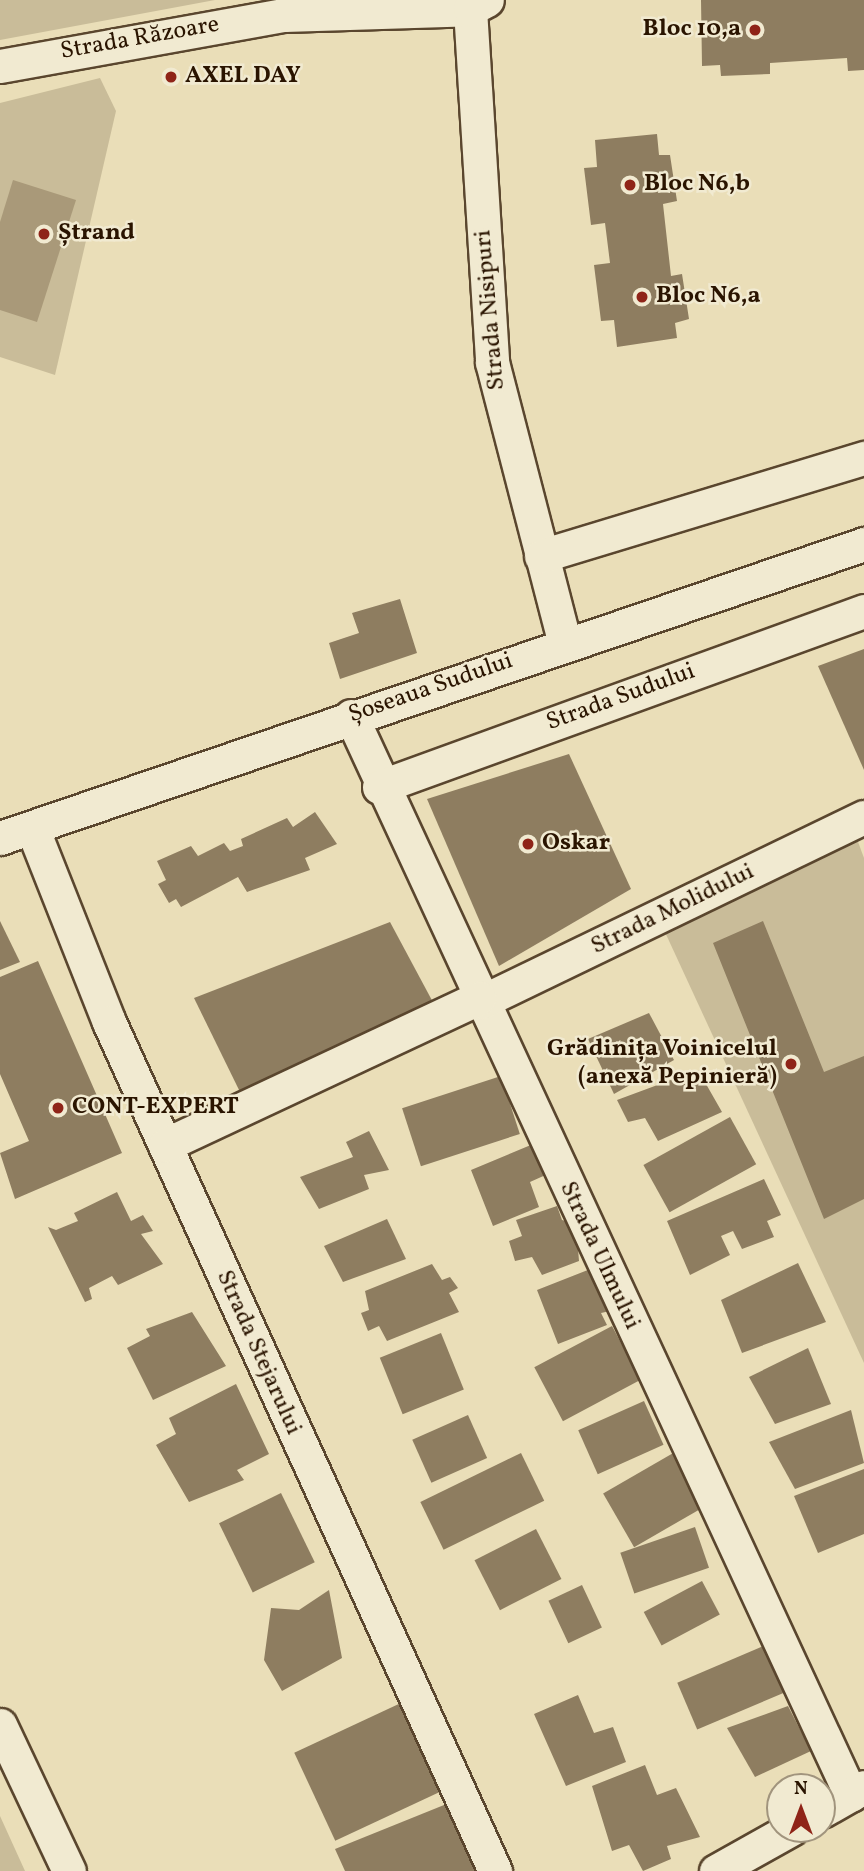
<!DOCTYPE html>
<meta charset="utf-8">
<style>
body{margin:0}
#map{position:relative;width:864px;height:1871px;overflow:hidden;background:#eadeb8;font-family:Vollkorn,serif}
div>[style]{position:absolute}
.green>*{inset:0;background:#c9bc99}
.water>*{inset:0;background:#a99979}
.building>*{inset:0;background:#8e7d60;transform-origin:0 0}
.roads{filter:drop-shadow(2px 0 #5a462e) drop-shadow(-2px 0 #5a462e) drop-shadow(0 2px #5a462e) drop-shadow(0 -2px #5a462e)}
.minor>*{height:33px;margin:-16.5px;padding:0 16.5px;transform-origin:16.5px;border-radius:16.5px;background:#f1ead1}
.dots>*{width:19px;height:19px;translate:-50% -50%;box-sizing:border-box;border:4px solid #f1ead1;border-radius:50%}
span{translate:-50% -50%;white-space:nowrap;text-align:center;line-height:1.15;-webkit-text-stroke:5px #f1ead1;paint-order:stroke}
.poi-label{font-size:24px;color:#2a1400;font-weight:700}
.right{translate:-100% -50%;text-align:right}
.left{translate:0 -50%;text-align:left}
.street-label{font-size:24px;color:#2a1400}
.north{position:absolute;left:766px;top:1773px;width:70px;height:70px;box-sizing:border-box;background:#f1ead1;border:2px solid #a1947d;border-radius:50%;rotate:0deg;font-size:19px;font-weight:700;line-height:28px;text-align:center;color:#2a1400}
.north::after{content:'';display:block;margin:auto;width:24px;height:32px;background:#8f2418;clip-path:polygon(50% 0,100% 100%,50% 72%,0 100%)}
</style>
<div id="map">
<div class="green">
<i style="clip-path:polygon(0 0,215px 0,0 40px)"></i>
<i style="clip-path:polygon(100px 78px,116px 111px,55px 375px,0 357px,0 103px)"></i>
<i style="clip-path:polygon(851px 823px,864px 858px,864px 1363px,658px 917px)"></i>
<i style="clip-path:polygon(0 1816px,25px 1871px,0 1871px)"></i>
</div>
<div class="water">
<i style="clip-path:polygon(13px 180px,76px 200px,37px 322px,0 310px,0 222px)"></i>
</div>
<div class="building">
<i style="clip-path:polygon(701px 0,864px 0,864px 70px,848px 71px,847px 58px,770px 63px,770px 74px,721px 76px,720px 65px,702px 66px)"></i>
<i style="clip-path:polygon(657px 134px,659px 155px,670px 155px,677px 201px,663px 204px,671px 276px,682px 274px,689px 319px,675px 323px,677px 338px,617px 347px,614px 320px,601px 321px,594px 265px,610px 263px,605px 223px,591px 225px,584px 168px,597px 167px,595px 140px)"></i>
<i style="clip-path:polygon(400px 599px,417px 653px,340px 679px,329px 643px,359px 633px,352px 613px)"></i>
<i style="clip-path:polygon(864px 649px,864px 770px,818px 666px)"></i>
<i style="clip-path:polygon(569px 754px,631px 889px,499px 966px,427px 799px)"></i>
<i style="clip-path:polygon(315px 812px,337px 844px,305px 858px,310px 870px,247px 892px,238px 877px,181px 907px,176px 899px,169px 903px,158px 884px,166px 880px,157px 861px,191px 846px,198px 856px,224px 843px,230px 851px,243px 846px,241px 839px,287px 818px,293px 827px)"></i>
<i style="clip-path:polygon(0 921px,20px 962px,0 970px)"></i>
<i style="clip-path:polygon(763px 921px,824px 1072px,864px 1056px,864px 1199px,824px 1219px,713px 943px)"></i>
<i style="clip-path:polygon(390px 922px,435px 1006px,241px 1094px,194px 998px)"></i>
<i style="clip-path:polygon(38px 961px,122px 1153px,15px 1199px,0 1153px,29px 1141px,0 1074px,0 977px)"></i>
<i style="clip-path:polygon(649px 1013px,674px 1060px,614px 1094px,588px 1039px)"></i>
<i style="clip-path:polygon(698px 1070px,722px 1112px,658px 1141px,645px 1118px,628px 1122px,617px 1100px)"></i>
<i style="left:501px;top:1076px;width:61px;height:104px;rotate:72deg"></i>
<i style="left:730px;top:1117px;width:54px;height:99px;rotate:61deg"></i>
<i style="clip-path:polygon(369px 1131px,389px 1170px,364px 1175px,369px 1189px,319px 1209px,300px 1177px,353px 1157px,346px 1142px)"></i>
<i style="clip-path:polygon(538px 1142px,550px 1173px,530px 1182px,539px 1207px,493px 1226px,471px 1170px)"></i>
<i style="clip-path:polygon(764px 1179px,781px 1215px,767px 1221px,774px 1237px,742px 1249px,733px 1231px,721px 1236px,730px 1255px,690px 1275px,667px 1221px)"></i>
<i style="clip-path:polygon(117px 1192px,131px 1221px,143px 1215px,153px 1231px,141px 1234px,163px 1264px,118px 1285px,112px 1276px,89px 1288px,92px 1299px,85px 1302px,48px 1227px,56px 1230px,78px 1221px,74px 1213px)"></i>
<i style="clip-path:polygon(557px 1206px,562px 1220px,576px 1224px,579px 1261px,542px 1275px,532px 1257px,515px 1261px,509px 1241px,522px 1236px,516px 1220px)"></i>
<i style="clip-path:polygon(387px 1219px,406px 1259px,343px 1282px,324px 1246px)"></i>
<i style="clip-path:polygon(798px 1263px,826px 1322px,742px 1353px,721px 1300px)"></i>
<i style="clip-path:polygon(432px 1264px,442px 1280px,450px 1277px,458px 1288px,449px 1293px,459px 1312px,387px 1341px,379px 1326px,368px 1331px,361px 1313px,369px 1310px,365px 1291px)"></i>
<i style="clip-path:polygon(598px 1266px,619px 1309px,601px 1313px,607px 1325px,558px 1344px,537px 1290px)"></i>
<i style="clip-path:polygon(192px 1312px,226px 1366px,153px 1400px,127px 1348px,150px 1336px,146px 1329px)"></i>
<i style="left:612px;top:1326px;width:61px;height:88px;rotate:62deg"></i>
<i style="left:441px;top:1333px;width:61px;height:66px;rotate:68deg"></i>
<i style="clip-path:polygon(808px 1348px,831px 1404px,775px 1424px,749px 1377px)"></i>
<i style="clip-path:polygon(236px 1384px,269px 1454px,237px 1470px,244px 1480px,189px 1502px,156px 1445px,176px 1434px,169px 1418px)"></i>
<i style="left:644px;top:1401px;width:48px;height:72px;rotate:66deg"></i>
<i style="clip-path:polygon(851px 1410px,864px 1463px,795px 1489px,769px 1442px)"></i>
<i style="left:468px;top:1415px;width:47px;height:61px;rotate:66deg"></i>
<i style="left:675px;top:1452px;width:62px;height:83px;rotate:60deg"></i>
<i style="left:521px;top:1453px;width:53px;height:112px;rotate:64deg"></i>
<i style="clip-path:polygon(864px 1469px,864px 1534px,818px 1553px,794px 1496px)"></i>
<i style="left:281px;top:1493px;width:77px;height:69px;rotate:64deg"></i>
<i style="left:695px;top:1527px;width:43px;height:79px;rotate:71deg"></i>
<i style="left:536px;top:1529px;width:56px;height:69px;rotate:63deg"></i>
<i style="left:702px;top:1581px;width:38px;height:66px;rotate:62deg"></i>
<i style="left:582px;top:1585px;width:47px;height:37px;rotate:65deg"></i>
<i style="clip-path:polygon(329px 1590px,342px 1658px,282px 1691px,264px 1660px,271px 1608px,299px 1610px)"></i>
<i style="left:773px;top:1642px;width:51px;height:104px;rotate:67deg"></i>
<i style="clip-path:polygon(578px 1695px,594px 1733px,613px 1727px,626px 1762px,566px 1786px,534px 1714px)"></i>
<i style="left:403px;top:1702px;width:97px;height:120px;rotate:65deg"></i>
<i style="clip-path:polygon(788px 1706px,811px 1751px,755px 1777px,727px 1728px)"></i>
<i style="clip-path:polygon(645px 1765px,657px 1795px,676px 1788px,700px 1837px,667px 1846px,671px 1859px,643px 1871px,629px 1845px,612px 1851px,592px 1786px)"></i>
<i style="clip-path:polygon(449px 1803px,481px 1871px,345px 1871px,335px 1849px)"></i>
</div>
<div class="roads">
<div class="minor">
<i style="left:470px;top:9px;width:354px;rotate:86.4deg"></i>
<i style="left:492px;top:362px;width:291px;rotate:75.5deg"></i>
<i style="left:0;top:66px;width:289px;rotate:-10.2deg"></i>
<i style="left:284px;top:15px;width:186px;rotate:-1.8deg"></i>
<i style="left:470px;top:9px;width:19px;rotate:-28deg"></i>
<i style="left:541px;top:556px;width:338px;rotate:-16.9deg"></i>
<i style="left:351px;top:716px;width:1189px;rotate:65.14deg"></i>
<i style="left:379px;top:787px;width:516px;rotate:-19.95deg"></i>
<i style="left:33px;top:830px;width:206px;rotate:68.4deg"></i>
<i style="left:109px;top:1022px;width:933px;rotate:65.55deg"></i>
<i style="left:0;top:838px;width:913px;rotate:-18.79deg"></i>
<i style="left:481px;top:1002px;width:425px;rotate:-25.8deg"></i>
<i style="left:165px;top:1145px;width:347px;rotate:-25.1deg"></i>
<i style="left:0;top:1725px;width:161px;rotate:64.7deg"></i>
<i style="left:822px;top:1811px;width:48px;rotate:-29.7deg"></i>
<i style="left:716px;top:1871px;width:86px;rotate:-29.2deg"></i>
</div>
</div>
<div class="dots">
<i style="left:755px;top:30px;background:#8f2418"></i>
<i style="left:171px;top:77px;background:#8f2418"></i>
<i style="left:630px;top:185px;background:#8f2418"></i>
<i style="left:44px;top:234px;background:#8f2418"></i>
<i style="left:642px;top:297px;background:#8f2418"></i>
<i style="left:528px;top:844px;background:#8f2418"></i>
<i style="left:791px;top:1064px;background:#8f2418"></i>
<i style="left:58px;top:1108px;background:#8f2418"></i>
</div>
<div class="poi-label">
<span class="right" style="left:741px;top:30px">Bloc 10,a</span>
<span class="left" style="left:185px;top:77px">AXEL DAY</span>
<span class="left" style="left:644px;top:185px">Bloc N6,b</span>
<span class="left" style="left:58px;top:234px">Ștrand</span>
<span class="left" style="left:656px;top:297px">Bloc N6,a</span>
<span class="left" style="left:542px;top:844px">Oskar</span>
<span class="right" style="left:777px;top:1064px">Grădinița Voinicelul<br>(anexă Pepinieră)</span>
<span class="left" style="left:72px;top:1108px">CONT-EXPERT</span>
</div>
<div class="street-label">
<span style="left:140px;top:39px;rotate:-10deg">Strada Răzoare</span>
<span style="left:491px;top:310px;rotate:-95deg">Strada Nisipuri</span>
<span style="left:431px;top:689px;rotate:-19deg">Șoseaua Sudului</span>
<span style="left:621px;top:698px;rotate:-20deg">Strada Sudului</span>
<span style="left:673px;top:910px;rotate:-26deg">Strada Molidului</span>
<span style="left:599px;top:1256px;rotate:65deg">Strada Ulmului</span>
<span style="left:258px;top:1353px;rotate:66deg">Strada Stejarului</span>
</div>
<div class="north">N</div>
</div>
